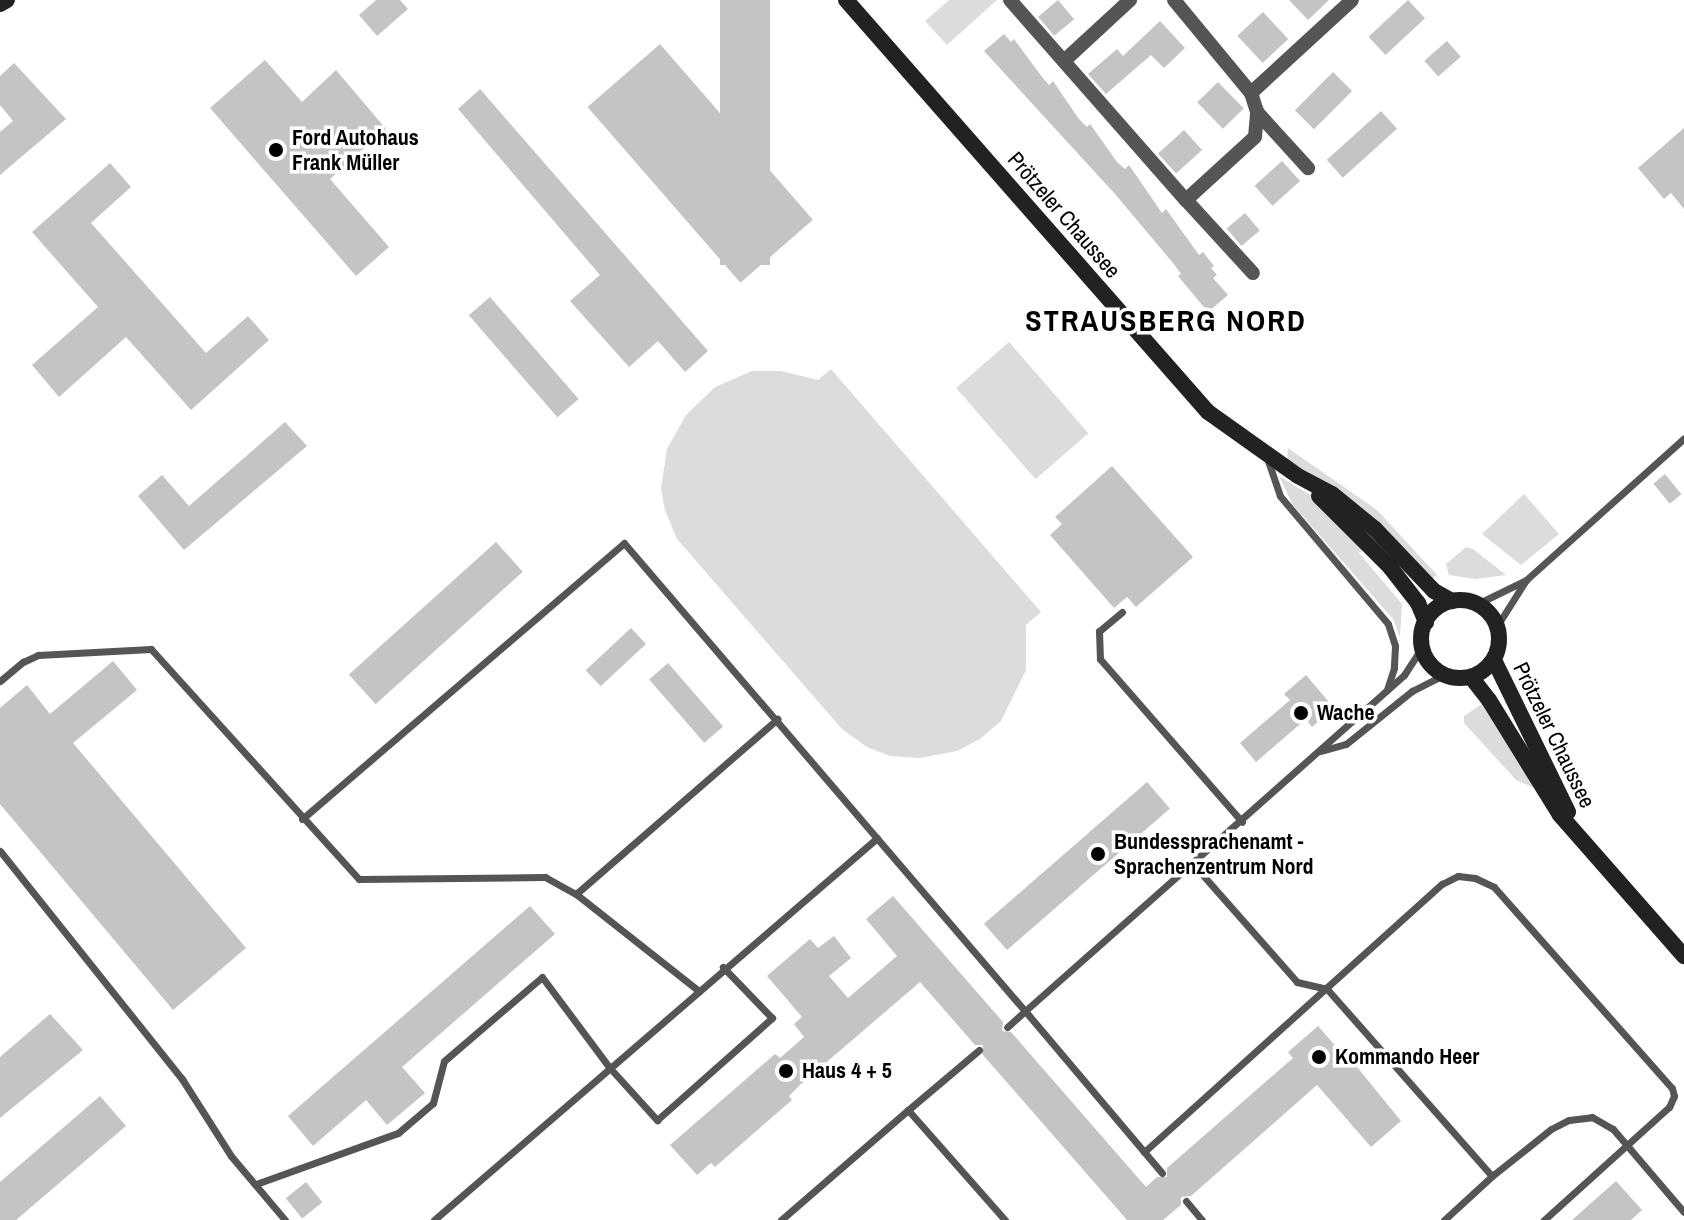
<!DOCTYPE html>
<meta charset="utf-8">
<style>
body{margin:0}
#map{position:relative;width:1684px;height:1220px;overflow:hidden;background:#fff;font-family:"Archivo Narrow",sans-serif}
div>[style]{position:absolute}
.green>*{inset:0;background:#dcdcdc;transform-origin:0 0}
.building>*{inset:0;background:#c4c4c4;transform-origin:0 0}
.lane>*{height:7px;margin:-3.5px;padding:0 3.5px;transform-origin:3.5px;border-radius:3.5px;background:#555}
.street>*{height:14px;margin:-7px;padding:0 7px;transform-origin:7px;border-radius:7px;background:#555}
.secondary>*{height:16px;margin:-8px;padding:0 8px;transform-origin:8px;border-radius:8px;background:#222}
.secondary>.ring{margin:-8px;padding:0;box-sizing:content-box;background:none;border:16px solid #222;border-radius:50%}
.dots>*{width:22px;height:22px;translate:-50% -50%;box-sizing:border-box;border:4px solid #fff;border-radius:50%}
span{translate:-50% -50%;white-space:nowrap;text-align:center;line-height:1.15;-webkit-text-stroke:7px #fff;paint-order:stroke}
.poi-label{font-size:22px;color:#000;font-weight:700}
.left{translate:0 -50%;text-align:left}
.street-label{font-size:22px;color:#000}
.district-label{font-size:30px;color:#000;font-weight:700;letter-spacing:2px}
</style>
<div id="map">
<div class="green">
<i style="clip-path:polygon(949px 0,997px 0,947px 45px,925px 21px)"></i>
<i style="left:1009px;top:342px;width:121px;height:70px;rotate:49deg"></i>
<i style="clip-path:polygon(831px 369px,1041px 612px,1026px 625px,1026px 670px,1001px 721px,980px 739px,957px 751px,920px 758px,890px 756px,867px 747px,842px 729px,677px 539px,665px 510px,661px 488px,667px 449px,686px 415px,715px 387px,752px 371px,781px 371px,818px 380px)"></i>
<i style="clip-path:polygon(1288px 448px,1377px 510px,1437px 575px,1430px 580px,1326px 484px,1287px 459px)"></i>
<i style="clip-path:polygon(1279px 476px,1312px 496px,1365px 548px,1359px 553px,1402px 604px,1400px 637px,1393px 619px,1293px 505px)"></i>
<i style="clip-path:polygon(1524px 494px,1559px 534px,1521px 565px,1482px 534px)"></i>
<i style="clip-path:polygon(1466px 547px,1473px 549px,1506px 575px,1476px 579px,1449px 575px,1446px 564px)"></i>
<i style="clip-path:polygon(1485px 702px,1536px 789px,1516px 780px,1464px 723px,1464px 716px)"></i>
</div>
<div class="building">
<i style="clip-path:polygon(376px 0,400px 0,408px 9px,377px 36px,359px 15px)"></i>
<i style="left:720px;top:0;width:50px;height:265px"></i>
<i style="left:1058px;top:0;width:25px;height:26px;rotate:50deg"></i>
<i style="clip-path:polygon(1289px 0,1329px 0,1308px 20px)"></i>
<i style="left:1408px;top:0;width:25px;height:54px;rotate:47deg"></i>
<i style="left:1263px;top:12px;width:37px;height:35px;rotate:47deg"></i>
<i style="clip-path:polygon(1160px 21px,1185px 48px,1164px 68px,1151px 55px,1106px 94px,1088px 74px,1117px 49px,1123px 56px)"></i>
<i style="clip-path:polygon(1004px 34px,1011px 42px,1014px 39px,1042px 77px,1049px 85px,1053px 81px,1079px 119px,1087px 127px,1090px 124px,1117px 162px,1125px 169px,1129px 165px,1162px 213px,1166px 209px,1199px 255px,1203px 252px,1214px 266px,1211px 268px,1217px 275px,1213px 278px,1228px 295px,1208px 312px,1178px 276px,1181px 274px,1173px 263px,1115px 194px,984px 51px)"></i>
<i style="left:1447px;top:41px;width:21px;height:30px;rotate:49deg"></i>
<i style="left:660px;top:44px;width:233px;height:96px;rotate:49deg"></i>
<i style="clip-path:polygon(265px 60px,302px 102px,336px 70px,386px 129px,330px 179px,389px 247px,356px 276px,210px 108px)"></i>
<i style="clip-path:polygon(14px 63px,66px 119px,0 175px,0 132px,13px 121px,0 105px,0 76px)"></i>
<i style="left:1333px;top:72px;width:27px;height:54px;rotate:45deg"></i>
<i style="left:1218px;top:82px;width:37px;height:29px;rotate:46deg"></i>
<i style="clip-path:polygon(480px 89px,708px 351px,685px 372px,658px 341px,629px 367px,570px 301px,600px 275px,458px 109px)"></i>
<i style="left:1381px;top:111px;width:24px;height:73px;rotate:48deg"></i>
<i style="clip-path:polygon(1684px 128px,1684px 209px,1671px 193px,1664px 199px,1638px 168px)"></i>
<i style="left:1184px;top:130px;width:27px;height:35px;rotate:48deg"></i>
<i style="left:1282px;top:161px;width:27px;height:37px;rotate:48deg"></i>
<i style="clip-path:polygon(110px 163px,131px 187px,91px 223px,206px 353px,248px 316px,269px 340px,191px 410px,126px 337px,59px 397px,32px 365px,98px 307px,32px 232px)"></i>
<i style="left:1245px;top:213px;width:23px;height:24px;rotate:50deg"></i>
<i style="left:490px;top:297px;width:135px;height:28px;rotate:49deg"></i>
<i style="clip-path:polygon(285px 422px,307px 446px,184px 550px,138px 496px,162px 475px,189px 506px)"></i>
<i style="clip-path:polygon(1112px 466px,1193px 557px,1136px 607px,1127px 597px,1114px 608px,1050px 535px,1062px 524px,1055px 517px)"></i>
<i style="left:1665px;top:474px;width:26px;height:15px;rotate:51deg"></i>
<i style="left:496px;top:542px;width:40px;height:198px;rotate:48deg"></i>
<i style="left:631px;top:628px;width:22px;height:62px;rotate:47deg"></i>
<i style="clip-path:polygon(113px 661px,137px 690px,73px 743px,246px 948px,173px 1010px,0 804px,0 708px,27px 685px,50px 714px)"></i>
<i style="left:668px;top:663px;width:84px;height:25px;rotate:49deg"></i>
<i style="clip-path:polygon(1306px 675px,1334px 708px,1312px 727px,1306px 719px,1256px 762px,1240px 743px,1290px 700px,1284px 694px)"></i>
<i style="left:1147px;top:782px;width:35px;height:216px;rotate:49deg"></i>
<i style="clip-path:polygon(893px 896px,1003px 1022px,1002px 1031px,1011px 1032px,1146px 1187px,1157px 1177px,1167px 1177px,1167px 1168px,1293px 1058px,1288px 1052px,1318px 1026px,1346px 1058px,1348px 1056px,1401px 1121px,1371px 1147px,1317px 1085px,1191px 1196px,1181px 1197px,1181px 1205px,1163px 1220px,1127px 1220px,983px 1055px,983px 1045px,975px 1045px,920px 982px,801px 1084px,789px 1096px,792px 1100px,715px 1167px,711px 1163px,697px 1175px,670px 1145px,775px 1054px,780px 1058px,804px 1037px,794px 1024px,802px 1017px,767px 976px,810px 939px,818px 948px,834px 936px,851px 958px,829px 976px,848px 998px,897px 956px,866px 919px)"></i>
<i style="clip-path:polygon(530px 906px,555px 934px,402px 1067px,425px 1093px,387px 1125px,366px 1100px,313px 1146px,288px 1116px)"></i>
<i style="clip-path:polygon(50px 1014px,83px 1050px,0 1118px,0 1057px)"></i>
<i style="clip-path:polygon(100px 1096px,126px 1126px,16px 1220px,0 1220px,0 1182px)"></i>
<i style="clip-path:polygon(1616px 1181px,1642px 1210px,1631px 1220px,1572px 1220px)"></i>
<i style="left:306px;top:1182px;width:26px;height:26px;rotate:51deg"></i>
</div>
<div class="lane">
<i style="left:1266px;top:455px;width:43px;rotate:71.1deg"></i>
<i style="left:1280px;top:496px;width:167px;rotate:49.8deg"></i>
<i style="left:1388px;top:624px;width:23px;rotate:72deg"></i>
<i style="left:1395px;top:646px;width:22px;rotate:93deg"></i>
<i style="left:1394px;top:668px;width:23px;rotate:108deg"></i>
<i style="left:1477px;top:604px;width:55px;rotate:-26.1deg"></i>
<i style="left:1526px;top:580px;width:212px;rotate:-41.9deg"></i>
<i style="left:1122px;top:612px;width:30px;rotate:140deg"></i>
<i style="left:1099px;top:631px;width:28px;rotate:88deg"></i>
<i style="left:1100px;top:659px;width:216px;rotate:48.9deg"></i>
<i style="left:1497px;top:626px;width:54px;rotate:-57.8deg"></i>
<i style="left:0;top:681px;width:30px;rotate:-40deg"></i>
<i style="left:23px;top:662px;width:17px;rotate:-25deg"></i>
<i style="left:38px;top:655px;width:113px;rotate:-3deg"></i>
<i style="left:151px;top:649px;width:310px;rotate:47.9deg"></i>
<i style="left:359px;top:879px;width:186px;rotate:-0.6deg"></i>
<i style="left:545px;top:877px;width:35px;rotate:29deg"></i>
<i style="left:576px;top:894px;width:157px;rotate:38.3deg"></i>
<i style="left:1321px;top:751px;width:26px;rotate:-16deg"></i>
<i style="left:1346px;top:744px;width:85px;rotate:-38.8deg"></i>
<i style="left:1412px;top:691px;width:35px;rotate:-27deg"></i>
<i style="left:302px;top:819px;width:424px;rotate:-40.6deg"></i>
<i style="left:624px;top:543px;width:616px;rotate:49.41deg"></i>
<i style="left:1025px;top:1011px;width:24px;rotate:138deg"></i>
<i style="left:0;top:851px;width:292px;rotate:51.4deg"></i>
<i style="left:182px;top:1079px;width:91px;rotate:57.5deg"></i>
<i style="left:231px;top:1156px;width:84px;rotate:49.8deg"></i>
<i style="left:1193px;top:864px;width:157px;rotate:48.6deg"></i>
<i style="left:1297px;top:982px;width:31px;rotate:13deg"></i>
<i style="left:1327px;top:989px;width:249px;rotate:48.6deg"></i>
<i style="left:1492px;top:1176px;width:75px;rotate:-38.5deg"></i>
<i style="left:1551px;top:1129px;width:20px;rotate:-27deg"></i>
<i style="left:1569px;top:1120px;width:23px;rotate:-7deg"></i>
<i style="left:1592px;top:1117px;width:24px;rotate:30deg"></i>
<i style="left:1613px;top:1129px;width:109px;rotate:49.5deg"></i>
<i style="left:576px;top:894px;width:267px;rotate:-41deg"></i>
<i style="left:908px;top:1110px;width:93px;rotate:-40.2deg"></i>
<i style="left:1144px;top:1152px;width:401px;rotate:-42deg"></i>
<i style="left:1442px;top:884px;width:18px;rotate:-27deg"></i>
<i style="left:1458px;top:876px;width:17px;rotate:7deg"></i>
<i style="left:1475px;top:878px;width:21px;rotate:25deg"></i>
<i style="left:1494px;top:887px;width:268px;rotate:48.5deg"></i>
<i style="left:1672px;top:1088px;width:8px;rotate:76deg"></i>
<i style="left:1674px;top:1096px;width:12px;rotate:114deg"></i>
<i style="left:1669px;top:1107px;width:169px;rotate:137.9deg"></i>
<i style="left:1162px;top:1173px;width:212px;rotate:-130.2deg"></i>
<i style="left:1025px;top:1011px;width:506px;rotate:-41.56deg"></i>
<i style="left:1404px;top:675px;width:33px;rotate:-57deg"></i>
<i style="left:256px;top:1184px;width:151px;rotate:-19.8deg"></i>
<i style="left:398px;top:1133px;width:46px;rotate:-40.6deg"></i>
<i style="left:433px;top:1103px;width:43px;rotate:-75.3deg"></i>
<i style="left:444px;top:1061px;width:129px;rotate:-40.6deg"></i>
<i style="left:542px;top:977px;width:112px;rotate:53.3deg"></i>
<i style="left:609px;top:1067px;width:72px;rotate:47.8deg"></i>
<i style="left:657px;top:1120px;width:154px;rotate:-41.6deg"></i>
<i style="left:772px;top:1018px;width:71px;rotate:-133.9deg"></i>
<i style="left:1186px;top:1201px;width:25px;rotate:50deg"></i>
<i style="left:434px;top:1220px;width:585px;rotate:-40.77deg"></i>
<i style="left:781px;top:1220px;width:168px;rotate:-40.9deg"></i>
<i style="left:908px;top:1110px;width:147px;rotate:48.6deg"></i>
<i style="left:1444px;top:1220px;width:65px;rotate:-42.5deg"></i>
</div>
<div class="street">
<i style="left:1010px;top:0;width:266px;rotate:48.7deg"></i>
<i style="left:1186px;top:200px;width:93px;rotate:-42.4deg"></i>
<i style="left:1255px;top:137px;width:25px;rotate:-85deg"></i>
<i style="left:1174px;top:0;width:121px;rotate:50.4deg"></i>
<i style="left:1251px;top:93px;width:20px;rotate:72deg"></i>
<i style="left:1257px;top:112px;width:76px;rotate:47.7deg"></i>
<i style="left:1064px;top:61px;width:90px;rotate:-42.7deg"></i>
<i style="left:1251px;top:93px;width:137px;rotate:-42.6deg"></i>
<i style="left:1186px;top:200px;width:99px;rotate:47.5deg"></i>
</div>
<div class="secondary">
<i style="left:846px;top:0;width:548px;rotate:48.7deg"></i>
<i style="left:1208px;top:412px;width:110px;rotate:35.4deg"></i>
<i style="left:1298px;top:476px;width:38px;rotate:28deg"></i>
<i style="left:1332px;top:494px;width:55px;rotate:39.1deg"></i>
<i style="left:1375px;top:529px;width:86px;rotate:46.4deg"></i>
<i style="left:1434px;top:591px;width:21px;rotate:29deg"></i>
<i style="left:0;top:4px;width:8px;rotate:-30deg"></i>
<i style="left:1319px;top:496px;width:100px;rotate:45deg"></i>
<i style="left:1390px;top:567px;width:46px;rotate:52.1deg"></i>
<i style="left:1418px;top:603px;width:21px;rotate:67deg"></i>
<i class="ring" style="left:1421px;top:600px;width:62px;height:62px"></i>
<i style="left:1494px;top:660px;width:169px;rotate:64deg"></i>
<i style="left:1471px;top:677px;width:29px;rotate:52deg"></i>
<i style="left:1489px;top:700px;width:135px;rotate:58.3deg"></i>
<i style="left:1560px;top:815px;width:188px;rotate:48.7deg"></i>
</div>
<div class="dots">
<i style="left:276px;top:150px;background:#000"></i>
<i style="left:1301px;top:713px;background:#000"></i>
<i style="left:1098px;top:854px;background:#000"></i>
<i style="left:1319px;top:1057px;background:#000"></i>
<i style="left:786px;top:1071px;background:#000"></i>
</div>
<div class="poi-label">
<span class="left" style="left:292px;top:150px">Ford Autohaus<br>Frank Müller</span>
<span class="left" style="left:1317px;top:713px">Wache</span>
<span class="left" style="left:1114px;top:854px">Bundessprachenamt -<br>Sprachenzentrum Nord</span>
<span class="left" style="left:1335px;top:1057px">Kommando Heer</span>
<span class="left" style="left:802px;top:1071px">Haus 4 + 5</span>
</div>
<div class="street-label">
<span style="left:1064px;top:215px;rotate:49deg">Prötzeler Chaussee</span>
<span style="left:1554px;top:735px;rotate:64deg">Prötzeler Chaussee</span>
</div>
<div class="district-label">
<span style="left:1166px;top:320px">STRAUSBERG NORD</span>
</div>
</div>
